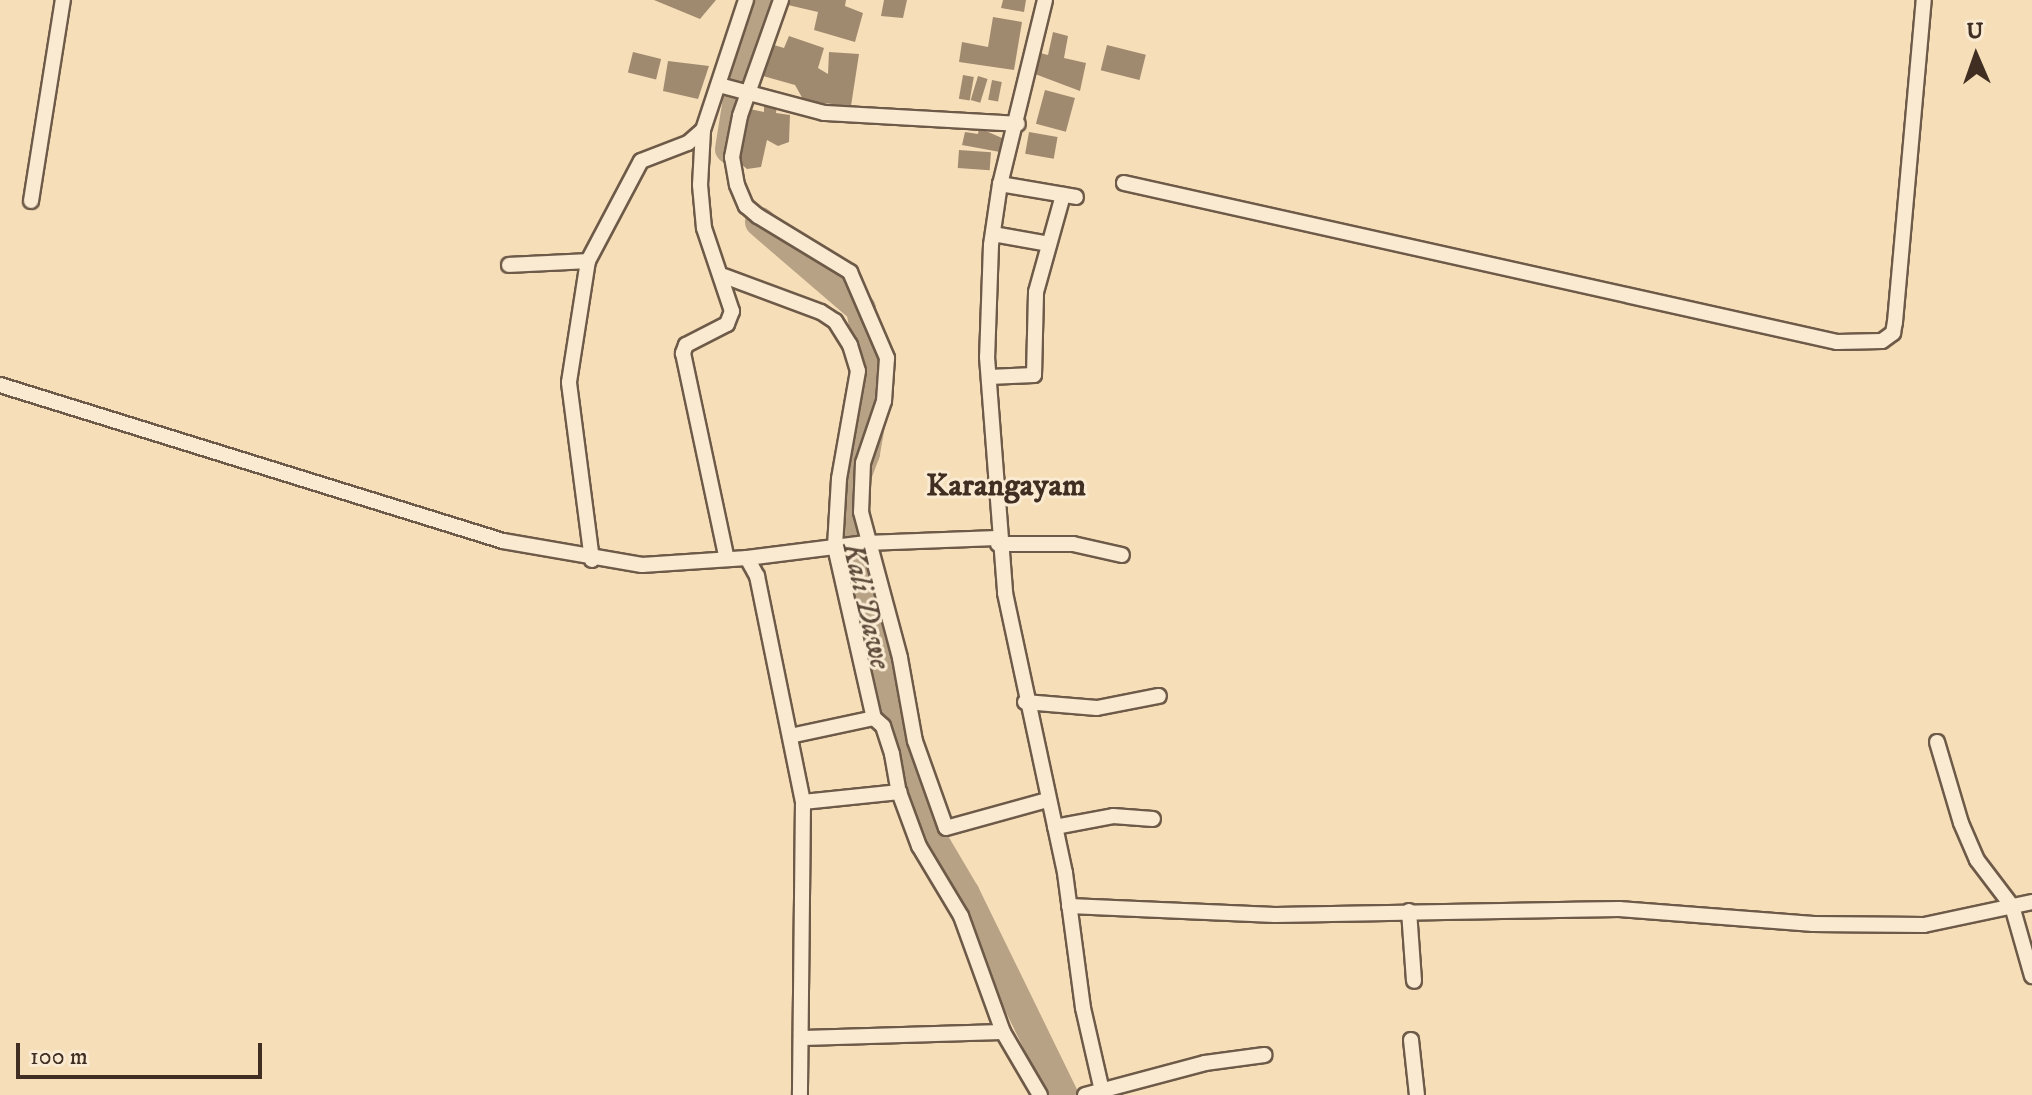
<!DOCTYPE html>
<style>
body{margin:0}
#map{position:relative;width:2032px;height:1095px;overflow:hidden;background:#f6deb8;font-family:"IM FELL DW Pica",serif}
div>[style]{position:absolute}
.river>*{height:30px;margin:-15px;padding:0 15px;transform-origin:15px;border-radius:15px;background:#b8a285}
.building>*{inset:0;background:#9f8a70;transform-origin:0 0}
.roads{filter:drop-shadow(2px 0 #6e5a48) drop-shadow(-2px 0 #6e5a48) drop-shadow(0 2px #6e5a48) drop-shadow(0 -2px #6e5a48)}
.street>*{height:14px;margin:-7px;padding:0 7px;transform-origin:7px;border-radius:7px;background:#f9ead1}
span{translate:-50% -50%;white-space:nowrap;text-align:center;line-height:1.15;-webkit-text-stroke:6px #f9ead1;paint-order:stroke}
.water-label{font-size:30px;color:#5e4b3b;font-style:italic}
.quarter-label{font-size:32px;color:#402e22;font-weight:700}
.north{position:absolute;left:1936px;top:16px;width:80px;height:80px;-webkit-text-stroke:6px #f9ead1;paint-order:stroke;rotate:358deg;font-size:22px;font-weight:700;line-height:32px;text-align:center;color:#402e22}
.north::after{content:'';display:block;margin:auto;width:28px;height:36px;background:#402e22;clip-path:polygon(50% 0,100% 100%,50% 72%,0 100%)}
.scale{position:absolute;left:16px;top:1043px;width:246px;height:36px;box-sizing:border-box;border:4px solid #402e22;border-top:0;padding-left:10px;font-size:24px;line-height:28px;white-space:nowrap;color:#402e22;-webkit-text-stroke:6px #f9ead1;paint-order:stroke}
</style>
<div id="map">
<div class="river">
<i style="left:730px;top:149px;width:70px;rotate:-80.9deg"></i>
<i style="left:741px;top:80px;width:84px;rotate:-72.6deg"></i>
<i style="left:760px;top:222px;width:133px;rotate:40.7deg"></i>
<i style="left:861px;top:309px;width:82px;rotate:79.5deg"></i>
<i style="left:876px;top:390px;width:64px;rotate:99.9deg"></i>
<i style="left:865px;top:453px;width:51px;rotate:110.6deg"></i>
<i style="left:847px;top:501px;width:48px;rotate:90deg"></i>
<i style="left:847px;top:549px;width:230px;rotate:75.1deg"></i>
<i style="left:906px;top:771px;width:66px;rotate:69.6deg"></i>
<i style="left:929px;top:833px;width:71px;rotate:59.5deg"></i>
<i style="left:965px;top:894px;width:224px;rotate:64deg"></i>
</div>
<div class="building">
<i style="clip-path:polygon(654px 0,716px 0,700px 19px)"></i>
<i style="clip-path:polygon(789px 0,846px 0,845px 6px,863px 13px,855px 42px,814px 30px,818px 12px,788px 5px)"></i>
<i style="clip-path:polygon(884px 0,907px 0,903px 18px,881px 16px)"></i>
<i style="clip-path:polygon(1003px 0,1026px 0,1024px 12px,1001px 8px)"></i>
<i style="clip-path:polygon(993px 17px,1022px 22px,1014px 70px,959px 62px,962px 42px,988px 47px)"></i>
<i style="clip-path:polygon(1053px 32px,1068px 36px,1064px 58px,1086px 63px,1080px 91px,1035px 74px,1040px 53px,1048px 55px)"></i>
<i style="clip-path:polygon(789px 36px,824px 48px,818px 68px,828px 74px,829px 52px,859px 54px,851px 106px,804px 101px,795px 85px,763px 76px,774px 45px,784px 48px)"></i>
<i style="left:1107px;top:45px;width:40px;height:26px;rotate:14deg"></i>
<i style="left:633px;top:52px;width:29px;height:21px;rotate:14deg"></i>
<i style="clip-path:polygon(668px 61px,709px 66px,698px 99px,663px 91px)"></i>
<i style="left:963px;top:75px;width:11px;height:24px;rotate:10deg"></i>
<i style="left:978px;top:76px;width:10px;height:25px;rotate:17deg"></i>
<i style="left:992px;top:80px;width:10px;height:20px;rotate:11deg"></i>
<i style="left:1045px;top:90px;width:31px;height:35px;rotate:15deg"></i>
<i style="clip-path:polygon(764px 101px,777px 106px,776px 113px,790px 115px,789px 142px,778px 146px,767px 140px,761px 167px,747px 169px,735px 159px,745px 108px,764px 112px)"></i>
<i style="clip-path:polygon(979px 128px,1002px 138px,1000px 152px,962px 145px,965px 132px,978px 134px)"></i>
<i style="left:1029px;top:132px;width:29px;height:22px;rotate:10deg"></i>
<i style="left:959px;top:150px;width:32px;height:18px;rotate:4deg"></i>
</div>
<div class="roads">
<div class="street">
<i style="left:781px;top:0;width:123px;rotate:109.5deg"></i>
<i style="left:740px;top:116px;width:42px;rotate:101deg"></i>
<i style="left:732px;top:157px;width:28px;rotate:80deg"></i>
<i style="left:737px;top:185px;width:23px;rotate:67deg"></i>
<i style="left:746px;top:206px;width:16px;rotate:40deg"></i>
<i style="left:758px;top:216px;width:108px;rotate:31.3deg"></i>
<i style="left:850px;top:272px;width:94px;rotate:66.7deg"></i>
<i style="left:887px;top:358px;width:43px;rotate:94deg"></i>
<i style="left:884px;top:401px;width:65px;rotate:108.7deg"></i>
<i style="left:863px;top:463px;width:49px;rotate:92.3deg"></i>
<i style="left:861px;top:512px;width:151px;rotate:75deg"></i>
<i style="left:900px;top:658px;width:84px;rotate:79.8deg"></i>
<i style="left:915px;top:741px;width:92px;rotate:70.4deg"></i>
<i style="left:946px;top:828px;width:106px;rotate:-15.4deg"></i>
<i style="left:1045px;top:0;width:189px;rotate:103.7deg"></i>
<i style="left:1000px;top:184px;width:62px;rotate:98.4deg"></i>
<i style="left:991px;top:245px;width:112px;rotate:92deg"></i>
<i style="left:987px;top:357px;width:237px;rotate:85.6deg"></i>
<i style="left:1005px;top:593px;width:286px;rotate:77.9deg"></i>
<i style="left:1065px;top:873px;width:136px;rotate:82.4deg"></i>
<i style="left:1083px;top:1008px;width:89px;rotate:77.1deg"></i>
<i style="left:719px;top:85px;width:109px;rotate:14.9deg"></i>
<i style="left:824px;top:113px;width:194px;rotate:3.2deg"></i>
<i style="left:703px;top:130px;width:55px;rotate:93.1deg"></i>
<i style="left:700px;top:185px;width:43px;rotate:84.7deg"></i>
<i style="left:704px;top:228px;width:88px;rotate:71.4deg"></i>
<i style="left:732px;top:311px;width:14px;rotate:111deg"></i>
<i style="left:727px;top:324px;width:46px;rotate:152.9deg"></i>
<i style="left:686px;top:345px;width:9px;rotate:111deg"></i>
<i style="left:683px;top:353px;width:208px;rotate:78deg"></i>
<i style="left:1124px;top:183px;width:731px;rotate:12.57deg"></i>
<i style="left:1837px;top:342px;width:45px;rotate:-1.3deg"></i>
<i style="left:1882px;top:341px;width:14px;rotate:-36deg"></i>
<i style="left:1893px;top:333px;width:11px;rotate:-80deg"></i>
<i style="left:1895px;top:322px;width:323px;rotate:-84.9deg"></i>
<i style="left:1000px;top:184px;width:77px;rotate:9.7deg"></i>
<i style="left:31px;top:201px;width:204px;rotate:-81deg"></i>
<i style="left:993px;top:234px;width:57px;rotate:10.1deg"></i>
<i style="left:509px;top:265px;width:79px;rotate:-2.9deg"></i>
<i style="left:724px;top:276px;width:103px;rotate:20.4deg"></i>
<i style="left:821px;top:312px;width:17px;rotate:33deg"></i>
<i style="left:835px;top:321px;width:28px;rotate:58deg"></i>
<i style="left:850px;top:345px;width:27px;rotate:73deg"></i>
<i style="left:858px;top:371px;width:110px;rotate:100deg"></i>
<i style="left:839px;top:479px;width:68px;rotate:93.4deg"></i>
<i style="left:835px;top:547px;width:175px;rotate:77.2deg"></i>
<i style="left:989px;top:377px;width:45px;rotate:-2.5deg"></i>
<i style="left:1034px;top:375px;width:83px;rotate:-88.6deg"></i>
<i style="left:1036px;top:292px;width:101px;rotate:-74.4deg"></i>
<i style="left:0;top:385px;width:527px;rotate:17.23deg"></i>
<i style="left:503px;top:541px;width:141px;rotate:9.8deg"></i>
<i style="left:642px;top:565px;width:105px;rotate:-3.8deg"></i>
<i style="left:747px;top:558px;width:21px;rotate:61deg"></i>
<i style="left:757px;top:576px;width:231px;rotate:78.5deg"></i>
<i style="left:803px;top:802px;width:293px;rotate:90.6deg"></i>
<i style="left:998px;top:544px;width:75px"></i>
<i style="left:1073px;top:544px;width:50px;rotate:12.7deg"></i>
<i style="left:747px;top:558px;width:120px;rotate:-7.2deg"></i>
<i style="left:866px;top:543px;width:131px;rotate:-2.2deg"></i>
<i style="left:592px;top:560px;width:179px;rotate:-97.4deg"></i>
<i style="left:569px;top:382px;width:122px;rotate:-81.1deg"></i>
<i style="left:588px;top:261px;width:113px;rotate:-62.1deg"></i>
<i style="left:641px;top:161px;width:50px;rotate:-21deg"></i>
<i style="left:688px;top:143px;width:20px;rotate:-41deg"></i>
<i style="left:703px;top:130px;width:137px;rotate:-71.7deg"></i>
<i style="left:1025px;top:702px;width:72px;rotate:4.8deg"></i>
<i style="left:1097px;top:708px;width:63px;rotate:-11deg"></i>
<i style="left:790px;top:736px;width:86px;rotate:-12.1deg"></i>
<i style="left:874px;top:718px;width:12px;rotate:42deg"></i>
<i style="left:883px;top:726px;width:29px;rotate:72deg"></i>
<i style="left:892px;top:754px;width:39px;rotate:80deg"></i>
<i style="left:1937px;top:742px;width:84px;rotate:73.5deg"></i>
<i style="left:1961px;top:823px;width:40px;rotate:66.6deg"></i>
<i style="left:1977px;top:860px;width:58px;rotate:52.7deg"></i>
<i style="left:2012px;top:906px;width:73px;rotate:74.1deg"></i>
<i style="left:803px;top:802px;width:97px;rotate:-5.9deg"></i>
<i style="left:899px;top:792px;width:58px;rotate:69.7deg"></i>
<i style="left:919px;top:846px;width:82px;rotate:59deg"></i>
<i style="left:961px;top:916px;width:123px;rotate:70.1deg"></i>
<i style="left:1055px;top:827px;width:59px;rotate:-10.7deg"></i>
<i style="left:1113px;top:816px;width:40px;rotate:4.3deg"></i>
<i style="left:1069px;top:906px;width:206px;rotate:2.5deg"></i>
<i style="left:1275px;top:915px;width:344px;rotate:-1deg"></i>
<i style="left:1619px;top:909px;width:195px;rotate:4.4deg"></i>
<i style="left:1813px;top:924px;width:111px;rotate:0.5deg"></i>
<i style="left:1924px;top:925px;width:110px;rotate:-12deg"></i>
<i style="left:1409px;top:911px;width:70px;rotate:85.9deg"></i>
<i style="left:802px;top:1038px;width:201px;rotate:-1.7deg"></i>
<i style="left:1003px;top:1032px;width:73px;rotate:59.6deg"></i>
<i style="left:1411px;top:1040px;width:55px;rotate:83.8deg"></i>
<i style="left:1085px;top:1095px;width:124px;rotate:-14.9deg"></i>
<i style="left:1205px;top:1063px;width:60px;rotate:-7.7deg"></i>
</div>
</div>
<div class="water-label">
<span style="left:865px;top:606px;rotate:77deg">Kali Dawe</span>
</div>
<div class="quarter-label">
<span style="left:1006px;top:486px">Karangayam</span>
</div>
<div class="north">U</div>
<div class="scale">100 m</div>
</div>
